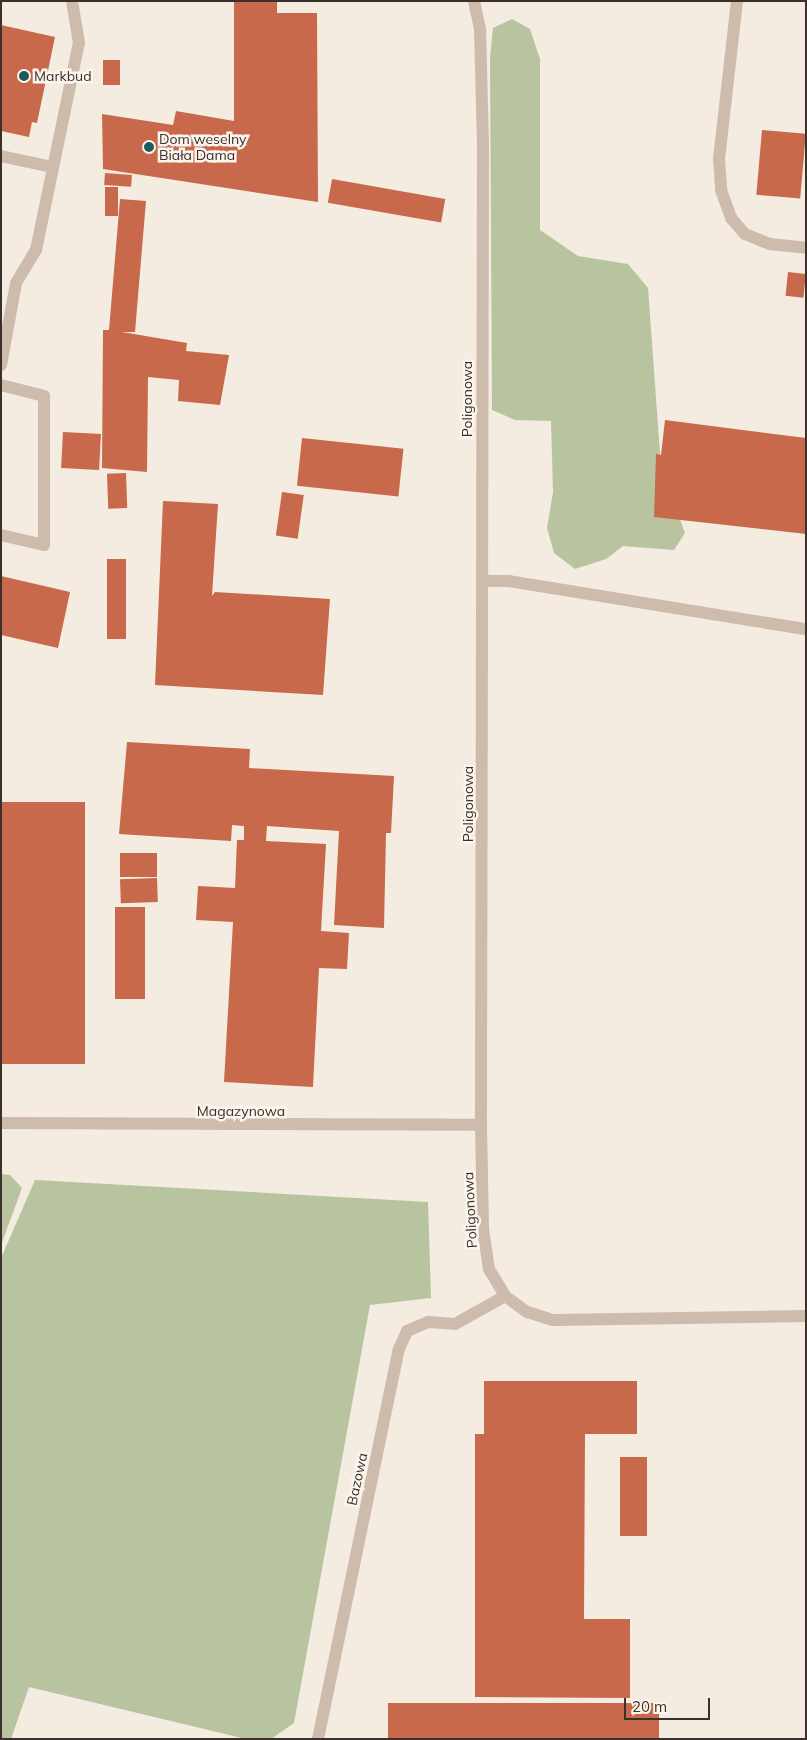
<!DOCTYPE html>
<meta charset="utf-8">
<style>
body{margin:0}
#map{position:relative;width:807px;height:1740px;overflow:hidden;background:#f4ebe1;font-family:Mulish,sans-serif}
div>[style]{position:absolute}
.green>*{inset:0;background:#b8c4a0}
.building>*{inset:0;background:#c8694b;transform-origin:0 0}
.minor>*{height:12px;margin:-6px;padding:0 6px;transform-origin:6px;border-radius:6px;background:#cdbbac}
.dots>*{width:14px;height:14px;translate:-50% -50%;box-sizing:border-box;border:2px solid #fbf5ee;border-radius:50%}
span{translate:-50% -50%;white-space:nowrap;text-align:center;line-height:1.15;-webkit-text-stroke:5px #fbf5ee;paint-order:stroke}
.poi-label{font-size:14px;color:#3b302b}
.left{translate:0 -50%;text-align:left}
.street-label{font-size:14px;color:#3b302b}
.frame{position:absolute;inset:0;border:2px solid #3b302b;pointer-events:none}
.scale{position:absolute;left:624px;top:1698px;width:86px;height:22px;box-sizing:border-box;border:2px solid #3b302b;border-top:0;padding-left:6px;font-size:15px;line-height:18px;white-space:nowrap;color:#3b302b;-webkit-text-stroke:4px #fbf5ee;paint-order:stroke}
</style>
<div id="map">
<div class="green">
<i style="clip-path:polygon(512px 19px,530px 29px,540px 59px,540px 230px,578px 256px,628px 264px,648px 288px,661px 467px,685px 533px,674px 550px,623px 546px,606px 559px,575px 569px,554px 553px,547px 528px,553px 492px,551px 421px,515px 420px,492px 410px,490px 58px,493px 28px)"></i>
<i style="clip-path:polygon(1px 1174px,10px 1175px,22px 1188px,1px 1245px)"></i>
<i style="clip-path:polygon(35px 1180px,428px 1202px,431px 1298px,370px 1305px,294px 1723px,271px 1739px,246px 1739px,29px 1687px,11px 1739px,1px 1739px,1px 1258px)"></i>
</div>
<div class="building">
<i style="clip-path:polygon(234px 2px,277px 2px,277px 13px,317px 13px,318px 202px,103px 169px,102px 114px,173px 125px,176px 111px,234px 121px)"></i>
<i style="clip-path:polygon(1px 25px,55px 37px,37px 123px,32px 122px,29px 137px,1px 131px)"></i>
<i style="left:103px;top:60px;width:17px;height:25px"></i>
<i style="left:762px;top:130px;width:44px;height:65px;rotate:5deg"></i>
<i style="left:105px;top:173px;width:27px;height:12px;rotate:4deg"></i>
<i style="left:332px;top:179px;width:115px;height:24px;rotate:10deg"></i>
<i style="left:105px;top:187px;width:13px;height:29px"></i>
<i style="clip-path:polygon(120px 199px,146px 201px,135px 332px,122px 332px,187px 343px,186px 351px,229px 355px,220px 405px,178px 401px,179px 380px,148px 377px,147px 472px,102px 468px,103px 330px,109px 330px)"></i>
<i style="left:788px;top:272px;width:18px;height:24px;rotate:6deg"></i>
<i style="clip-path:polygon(665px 420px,806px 438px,806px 534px,654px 517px,656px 454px,661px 455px)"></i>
<i style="left:63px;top:432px;width:38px;height:36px;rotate:3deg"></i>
<i style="left:302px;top:438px;width:102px;height:48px;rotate:6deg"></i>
<i style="left:126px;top:473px;width:35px;height:19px;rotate:88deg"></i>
<i style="left:282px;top:492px;width:22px;height:44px;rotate:8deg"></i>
<i style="clip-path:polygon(163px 501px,218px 504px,212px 596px,215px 592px,330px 599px,323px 695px,155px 685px)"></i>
<i style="left:107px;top:559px;width:19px;height:80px"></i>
<i style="clip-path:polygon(1px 576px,70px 592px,58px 648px,1px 635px)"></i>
<i style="clip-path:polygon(127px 742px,250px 749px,249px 768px,394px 776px,391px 833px,386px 833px,384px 928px,334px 925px,339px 831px,267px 826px,266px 841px,326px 844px,321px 931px,349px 933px,347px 969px,319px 968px,313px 1087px,224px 1082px,233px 922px,196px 920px,198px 886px,235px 888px,237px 840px,244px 840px,244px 826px,232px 825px,231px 841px,119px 834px)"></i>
<i style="left:1px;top:802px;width:84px;height:262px"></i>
<i style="left:157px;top:853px;width:24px;height:37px;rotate:90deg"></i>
<i style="left:157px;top:878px;width:24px;height:37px;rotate:88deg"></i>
<i style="left:115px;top:907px;width:30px;height:92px"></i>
<i style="clip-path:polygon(484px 1381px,637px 1381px,637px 1434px,585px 1434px,584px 1619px,630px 1619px,630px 1698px,475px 1697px,475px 1434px,484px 1434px)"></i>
<i style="left:620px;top:1457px;width:27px;height:79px"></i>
<i style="left:388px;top:1703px;width:271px;height:36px"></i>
</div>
<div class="minor">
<i style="left:474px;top:1px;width:30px;rotate:78deg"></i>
<i style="left:480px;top:30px;width:112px;rotate:88.5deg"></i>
<i style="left:483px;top:142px;width:983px;rotate:90.12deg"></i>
<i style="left:481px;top:1125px;width:104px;rotate:88.9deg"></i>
<i style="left:483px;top:1229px;width:40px;rotate:81.5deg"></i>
<i style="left:489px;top:1269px;width:31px;rotate:59deg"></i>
<i style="left:505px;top:1296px;width:27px;rotate:36deg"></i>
<i style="left:527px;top:1312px;width:28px;rotate:17deg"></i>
<i style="left:554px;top:1320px;width:252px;rotate:-0.9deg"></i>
<i style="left:737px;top:1px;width:158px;rotate:96.5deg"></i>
<i style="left:719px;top:158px;width:32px;rotate:86deg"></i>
<i style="left:721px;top:190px;width:30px;rotate:70deg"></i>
<i style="left:731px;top:218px;width:21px;rotate:49deg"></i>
<i style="left:745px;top:234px;width:27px;rotate:22deg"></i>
<i style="left:770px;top:244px;width:36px;rotate:6deg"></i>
<i style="left:1px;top:156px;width:52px;rotate:12.2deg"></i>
<i style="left:1px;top:365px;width:83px;rotate:-79.6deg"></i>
<i style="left:16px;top:283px;width:39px;rotate:-59deg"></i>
<i style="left:36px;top:250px;width:211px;rotate:-78.3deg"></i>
<i style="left:79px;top:43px;width:43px;rotate:-99.5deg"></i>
<i style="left:1px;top:385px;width:44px;rotate:14.3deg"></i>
<i style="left:44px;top:396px;width:149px;rotate:90deg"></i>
<i style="left:44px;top:545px;width:44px;rotate:-166.9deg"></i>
<i style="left:484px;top:581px;width:24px"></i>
<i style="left:508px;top:581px;width:302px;rotate:9.2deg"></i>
<i style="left:1px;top:1123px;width:480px;rotate:0.2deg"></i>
<i style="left:318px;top:1739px;width:398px;rotate:-78.3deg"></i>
<i style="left:399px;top:1349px;width:20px;rotate:-66deg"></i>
<i style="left:407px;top:1331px;width:23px;rotate:-23deg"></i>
<i style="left:428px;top:1322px;width:27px;rotate:4deg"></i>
<i style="left:455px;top:1324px;width:57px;rotate:-29.2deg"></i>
</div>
<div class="dots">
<i style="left:24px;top:76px;background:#1f5a5e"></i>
<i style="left:149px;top:147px;background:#1f5a5e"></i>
</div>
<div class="poi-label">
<span class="left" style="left:34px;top:76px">Markbud</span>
<span class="left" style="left:159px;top:147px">Dom weselny<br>Biała Dama</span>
</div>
<div class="street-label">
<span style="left:467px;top:399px;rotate:-90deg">Poligonowa</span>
<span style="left:468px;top:804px;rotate:-90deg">Poligonowa</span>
<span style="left:241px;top:1111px">Magazynowa</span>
<span style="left:470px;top:1210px;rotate:-93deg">Poligonowa</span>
<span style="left:357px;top:1479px;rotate:-78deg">Bazowa</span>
</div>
<div class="frame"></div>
<div class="scale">20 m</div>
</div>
